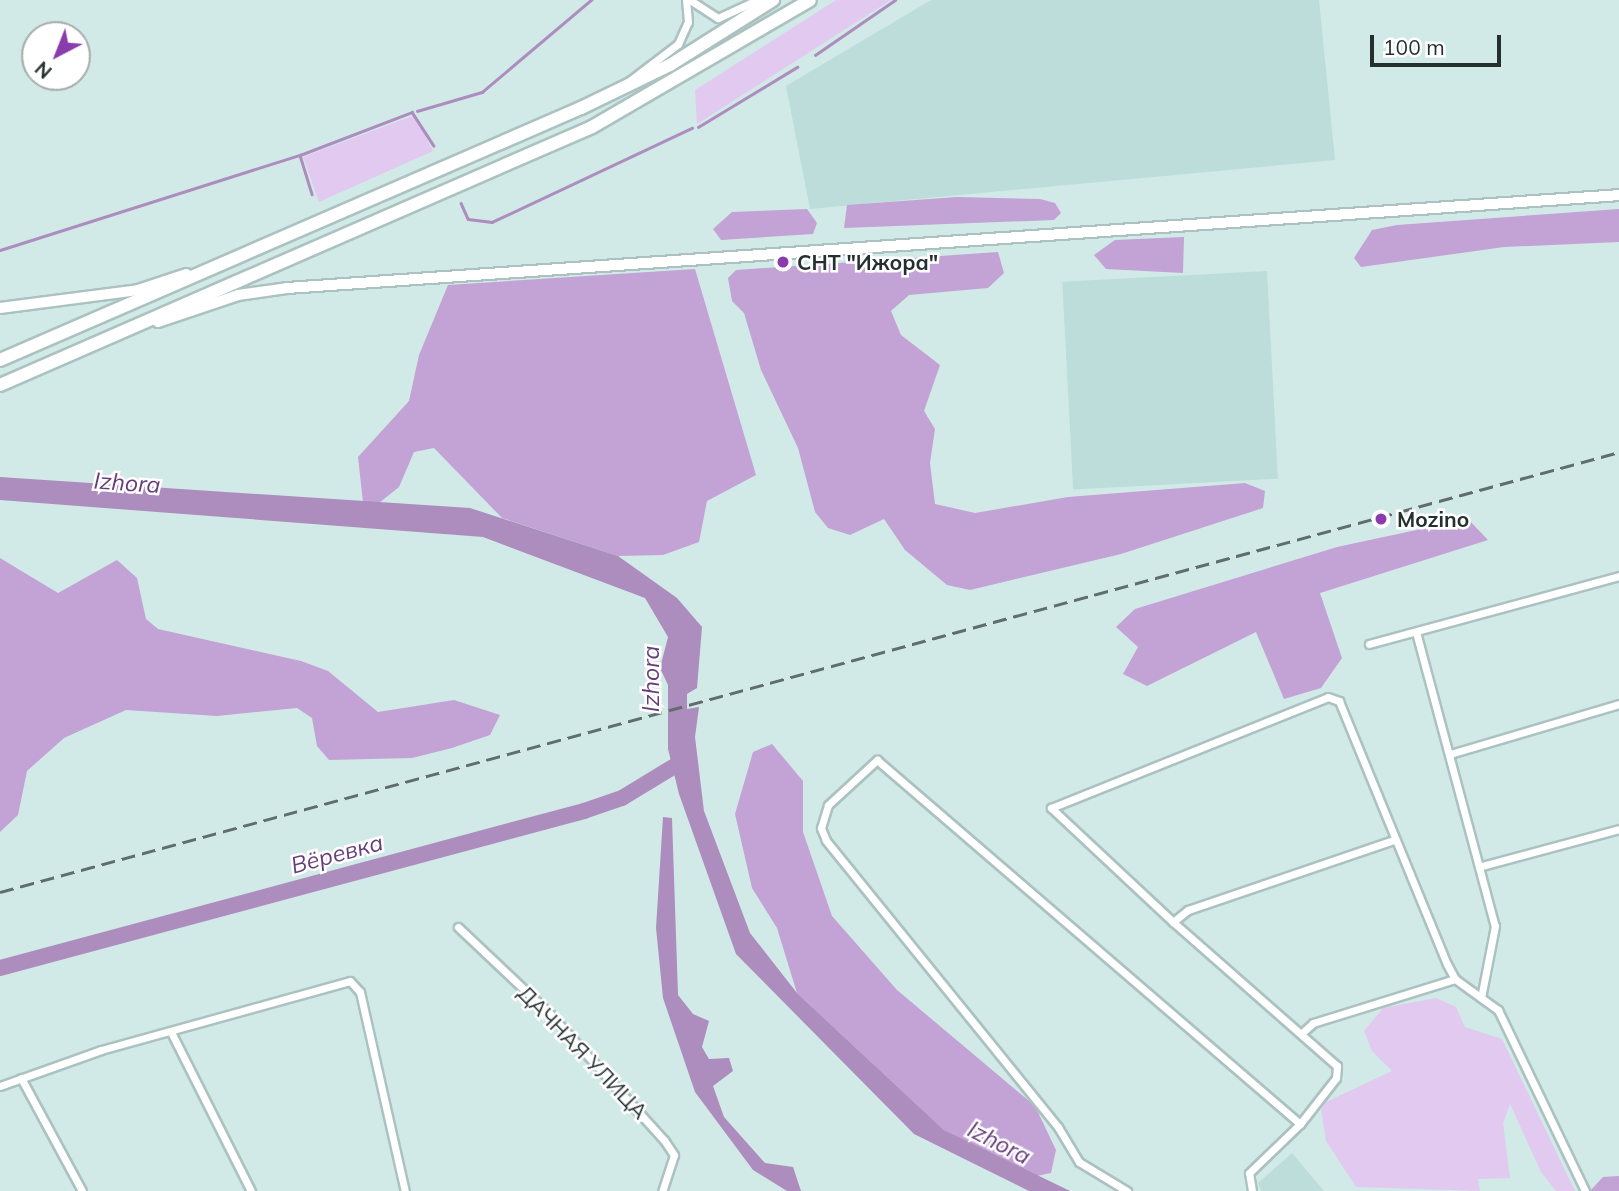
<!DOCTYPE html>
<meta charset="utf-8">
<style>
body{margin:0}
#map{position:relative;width:1619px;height:1191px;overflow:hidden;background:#d1eae7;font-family:Mulish,sans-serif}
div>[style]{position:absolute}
.built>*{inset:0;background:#bcddda;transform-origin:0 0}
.green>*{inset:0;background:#e2c9f0}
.forest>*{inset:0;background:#c3a2d5}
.water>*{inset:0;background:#ad8cbe}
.stream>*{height:2.5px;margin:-1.25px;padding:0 1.25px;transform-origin:1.25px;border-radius:1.25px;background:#ad8cbe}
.river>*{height:16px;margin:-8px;padding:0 8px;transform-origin:8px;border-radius:8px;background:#ad8cbe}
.roads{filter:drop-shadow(2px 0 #abc2c0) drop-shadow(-2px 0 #abc2c0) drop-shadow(0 2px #abc2c0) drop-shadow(0 -2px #abc2c0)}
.street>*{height:7px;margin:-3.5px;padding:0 3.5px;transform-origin:3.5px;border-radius:3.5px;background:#fff}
.secondary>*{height:10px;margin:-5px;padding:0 5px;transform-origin:5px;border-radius:5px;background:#fff}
.highway>*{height:12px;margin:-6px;padding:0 6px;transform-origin:6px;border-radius:6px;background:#fff}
.rail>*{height:2.5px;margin-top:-1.25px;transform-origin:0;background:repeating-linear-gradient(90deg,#5f6e6d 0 14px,transparent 0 21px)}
.dots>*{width:19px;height:19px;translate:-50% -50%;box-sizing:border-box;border:4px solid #fff;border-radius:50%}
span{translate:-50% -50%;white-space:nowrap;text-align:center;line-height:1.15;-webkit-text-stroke:5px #fff;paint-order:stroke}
.poi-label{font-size:21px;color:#252f2e;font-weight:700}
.left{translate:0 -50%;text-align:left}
.street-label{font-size:21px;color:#252f2e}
.water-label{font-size:23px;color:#673c7b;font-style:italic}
.north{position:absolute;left:21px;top:21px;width:70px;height:70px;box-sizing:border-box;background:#fff;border:2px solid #a8acab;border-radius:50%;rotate:222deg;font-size:19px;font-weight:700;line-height:28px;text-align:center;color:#252f2e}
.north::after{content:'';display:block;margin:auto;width:24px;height:32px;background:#8a3cad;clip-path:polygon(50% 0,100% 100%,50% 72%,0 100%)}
.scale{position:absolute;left:1370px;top:35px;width:131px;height:32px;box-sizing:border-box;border:4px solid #252f2e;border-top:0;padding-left:9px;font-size:21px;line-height:24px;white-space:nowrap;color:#252f2e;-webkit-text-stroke:5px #fff;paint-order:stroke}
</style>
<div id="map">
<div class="built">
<i style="clip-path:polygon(931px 0,1319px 0,1335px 160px,810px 209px,786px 86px)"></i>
<i style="left:1267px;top:271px;width:208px;height:205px;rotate:87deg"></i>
<i style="clip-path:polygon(1292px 1153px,1324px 1191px,1261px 1191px,1258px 1183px)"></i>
</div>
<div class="green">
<i style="clip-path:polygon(836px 0,891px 0,697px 124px,695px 90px)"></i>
<i style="clip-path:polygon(415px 115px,433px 151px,319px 202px,303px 157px)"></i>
<i style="clip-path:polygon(1436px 998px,1456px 1007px,1465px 1027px,1502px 1039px,1575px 1191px,1556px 1191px,1541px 1172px,1510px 1104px,1503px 1123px,1510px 1178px,1478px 1179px,1480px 1191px,1356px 1187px,1326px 1141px,1321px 1110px,1326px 1102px,1392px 1071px,1372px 1051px,1364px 1031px,1383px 1008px)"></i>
</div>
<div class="forest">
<i style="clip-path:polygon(957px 197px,1040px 199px,1055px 203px,1061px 213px,1054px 220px,844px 228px,847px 205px)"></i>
<i style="clip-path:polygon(807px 209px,817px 223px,813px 234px,721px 240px,713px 229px,732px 212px)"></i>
<i style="clip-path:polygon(1619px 209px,1619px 242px,1504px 247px,1361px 267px,1354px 258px,1372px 230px,1397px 225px)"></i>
<i style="clip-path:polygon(1184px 237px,1183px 273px,1106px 269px,1094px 255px,1115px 240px)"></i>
<i style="clip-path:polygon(998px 252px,1004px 273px,988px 288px,909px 295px,891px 311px,901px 335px,940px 365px,924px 411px,935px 429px,930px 463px,935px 504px,975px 513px,1068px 497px,1245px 483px,1265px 491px,1263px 508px,1121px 554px,970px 590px,947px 585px,905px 550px,884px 519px,850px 535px,828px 528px,815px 512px,798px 448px,761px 370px,744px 313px,732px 301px,728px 278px,736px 270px)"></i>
<i style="clip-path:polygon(695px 269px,756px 475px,707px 501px,699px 542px,663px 555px,618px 556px,502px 518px,434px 448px,414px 452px,399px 487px,379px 503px,363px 502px,358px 457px,409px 401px,419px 355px,448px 285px)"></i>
<i style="clip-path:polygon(1468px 519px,1488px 540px,1320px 593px,1342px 658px,1321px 688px,1284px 699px,1256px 632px,1147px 686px,1123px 674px,1138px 647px,1116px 627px,1135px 609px,1337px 547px)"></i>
<i style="clip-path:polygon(0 558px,58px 593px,117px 560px,137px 578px,146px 619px,158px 629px,301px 661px,328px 671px,378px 712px,454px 700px,500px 715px,490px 735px,452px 748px,412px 758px,329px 760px,317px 746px,312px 718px,297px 708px,217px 716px,126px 710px,64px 738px,27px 771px,18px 815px,0 832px)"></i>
<i style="clip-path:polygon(772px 744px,803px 781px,803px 832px,832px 916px,897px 990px,1035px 1106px,1056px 1150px,1051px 1173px,1032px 1177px,944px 1130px,797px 993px,777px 928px,752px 888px,735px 814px,753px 752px)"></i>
<i style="clip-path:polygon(1619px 1176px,1619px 1191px,1590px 1191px,1603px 1177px)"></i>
</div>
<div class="water">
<i style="clip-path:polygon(0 477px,470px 508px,618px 556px,677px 598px,702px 627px,697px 688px,687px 694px,687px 709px,699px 707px,695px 737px,704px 811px,750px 933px,797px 993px,944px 1130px,1070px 1191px,1029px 1191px,914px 1134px,736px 954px,679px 794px,668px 749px,668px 685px,660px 668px,668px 637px,645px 598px,483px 537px,0 500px)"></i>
<i style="clip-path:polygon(663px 817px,672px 818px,678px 995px,693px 1014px,709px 1021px,702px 1047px,709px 1059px,729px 1058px,733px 1071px,713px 1086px,724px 1117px,765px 1163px,793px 1167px,801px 1191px,787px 1191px,753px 1170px,695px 1092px,663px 998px,656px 928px)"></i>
</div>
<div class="stream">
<i style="left:815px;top:55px;width:97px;rotate:-34.5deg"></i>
<i style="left:417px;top:111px;width:68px;rotate:-16.3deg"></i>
<i style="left:482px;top:92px;width:143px;rotate:-40.2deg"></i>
<i style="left:698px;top:127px;width:116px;rotate:-31.2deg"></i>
<i style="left:300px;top:155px;width:41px;rotate:72.9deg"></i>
<i style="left:461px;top:203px;width:17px;rotate:66deg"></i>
<i style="left:468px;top:219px;width:24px;rotate:7deg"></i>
<i style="left:492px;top:222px;width:221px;rotate:-25.2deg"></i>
<i style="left:0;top:250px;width:315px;rotate:-17.6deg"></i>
<i style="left:300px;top:155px;width:120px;rotate:-21deg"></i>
<i style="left:412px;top:112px;width:40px;rotate:57.1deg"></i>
</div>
<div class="river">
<i style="left:0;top:968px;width:605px;rotate:-15.05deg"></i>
<i style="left:584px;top:811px;width:40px;rotate:-18.9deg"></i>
<i style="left:622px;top:798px;width:66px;rotate:-31.3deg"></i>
</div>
<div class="roads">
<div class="street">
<i style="left:690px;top:0;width:33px;rotate:33deg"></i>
<i style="left:718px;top:18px;width:43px;rotate:-24.8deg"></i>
<i style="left:624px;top:85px;width:68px;rotate:-37.2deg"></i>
<i style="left:678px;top:44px;width:24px;rotate:-66deg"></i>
<i style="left:688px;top:22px;width:22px;rotate:-95deg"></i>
<i style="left:1416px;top:632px;width:304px;rotate:75deg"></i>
<i style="left:1495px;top:926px;width:73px;rotate:101deg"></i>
<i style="left:1369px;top:644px;width:259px;rotate:-15.2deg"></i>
<i style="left:1450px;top:754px;width:176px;rotate:-16.5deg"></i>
<i style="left:1482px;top:866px;width:142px;rotate:-15.1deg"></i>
<i style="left:1173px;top:922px;width:167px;rotate:-136.9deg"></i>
<i style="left:1051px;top:808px;width:298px;rotate:-21.8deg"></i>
<i style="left:1328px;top:697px;width:12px;rotate:20deg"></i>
<i style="left:1339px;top:701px;width:284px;rotate:67.7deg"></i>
<i style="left:1447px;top:964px;width:17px;rotate:62deg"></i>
<i style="left:1455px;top:979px;width:53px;rotate:35.8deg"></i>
<i style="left:1498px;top:1010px;width:201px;rotate:64.3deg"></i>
<i style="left:458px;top:927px;width:127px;rotate:43.4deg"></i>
<i style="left:550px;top:1014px;width:170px;rotate:47.9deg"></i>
<i style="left:664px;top:1140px;width:18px;rotate:56deg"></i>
<i style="left:674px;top:1155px;width:38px;rotate:108deg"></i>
<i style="left:171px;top:1032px;width:178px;rotate:63.3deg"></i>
<i style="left:1303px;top:1032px;width:13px;rotate:-42deg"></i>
<i style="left:1313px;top:1023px;width:149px;rotate:-17.2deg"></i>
<i style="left:21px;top:1078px;width:128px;rotate:61.6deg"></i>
<i style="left:0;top:1086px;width:107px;rotate:-19.6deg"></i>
<i style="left:101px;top:1050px;width:258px;rotate:-15.5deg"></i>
<i style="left:350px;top:981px;width:15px;rotate:48deg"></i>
<i style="left:360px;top:992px;width:204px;rotate:77.3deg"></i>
<i style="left:1127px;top:1191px;width:56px;rotate:-148.9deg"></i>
<i style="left:1079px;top:1162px;width:41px;rotate:-121deg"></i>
<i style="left:1058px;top:1127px;width:369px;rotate:-129deg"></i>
<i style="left:826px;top:840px;width:13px;rotate:-113deg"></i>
<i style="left:821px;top:828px;width:24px;rotate:-73deg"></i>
<i style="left:828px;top:805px;width:67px;rotate:-42.6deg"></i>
<i style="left:877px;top:760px;width:558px;rotate:40.71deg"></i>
<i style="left:1252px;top:1191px;width:18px;rotate:-99deg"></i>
<i style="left:1249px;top:1173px;width:71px;rotate:-43.9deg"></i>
<i style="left:1300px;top:1124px;width:58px;rotate:-52deg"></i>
<i style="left:1336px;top:1078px;width:12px;rotate:-85deg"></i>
<i style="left:1337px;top:1066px;width:218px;rotate:-138.7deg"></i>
<i style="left:1173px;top:922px;width:19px;rotate:-39deg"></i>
<i style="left:1188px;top:910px;width:218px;rotate:-18.8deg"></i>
</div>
<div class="secondary">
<i style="left:0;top:308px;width:139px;rotate:-7.4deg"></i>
<i style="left:138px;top:290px;width:51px;rotate:-18.4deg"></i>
<i style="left:158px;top:322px;width:84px;rotate:-18.6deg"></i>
<i style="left:238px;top:295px;width:49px;rotate:-8.1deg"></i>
<i style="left:287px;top:288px;width:1335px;rotate:-3.99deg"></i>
</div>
<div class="highway">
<i style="left:0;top:360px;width:633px;rotate:-23.45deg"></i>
<i style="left:581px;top:108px;width:99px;rotate:-25.8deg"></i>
<i style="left:670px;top:65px;width:122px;rotate:-32.3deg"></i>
<i style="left:0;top:385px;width:646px;rotate:-23.55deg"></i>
<i style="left:592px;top:127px;width:252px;rotate:-30.2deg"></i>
</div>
</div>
<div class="rail">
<i style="left:0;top:892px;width:1678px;rotate:-15.2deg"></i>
</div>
<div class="dots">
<i style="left:783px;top:262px;background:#8a3cad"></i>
<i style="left:1381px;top:519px;background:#8a3cad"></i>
</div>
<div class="poi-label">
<span class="left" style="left:797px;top:262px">СНТ "Ижора"</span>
<span class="left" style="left:1397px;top:519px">Mozino</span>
</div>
<div class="street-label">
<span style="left:583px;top:1052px;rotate:46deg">ДАЧНАЯ УЛИЦА</span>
</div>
<div class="water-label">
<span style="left:127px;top:483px;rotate:4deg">Izhora</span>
<span style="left:651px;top:679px;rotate:-90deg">Izhora</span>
<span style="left:337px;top:854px;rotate:-15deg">Вёревка</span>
<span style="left:999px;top:1143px;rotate:27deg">Izhora</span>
</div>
<div class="north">N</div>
<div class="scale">100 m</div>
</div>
